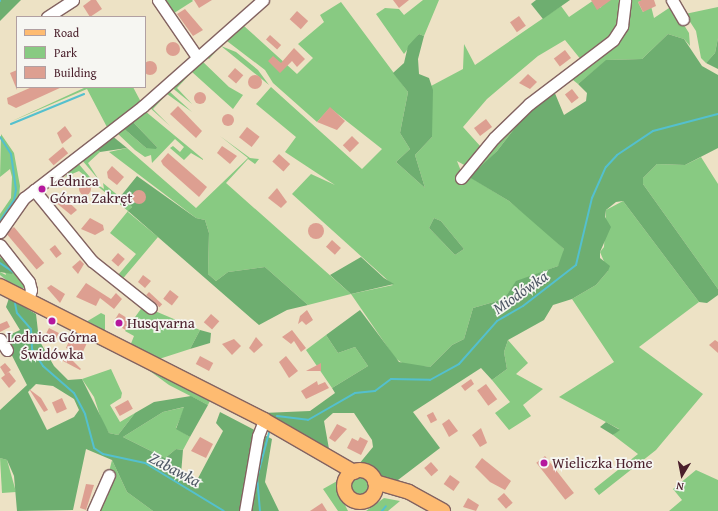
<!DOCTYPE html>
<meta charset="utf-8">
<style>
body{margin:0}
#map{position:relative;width:718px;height:511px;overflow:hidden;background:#ede2c5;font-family:"Gentium Book Plus",serif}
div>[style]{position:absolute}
.green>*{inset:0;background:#88ca82}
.round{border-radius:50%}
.forest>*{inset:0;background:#6eae70}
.stream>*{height:2px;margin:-1px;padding:0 1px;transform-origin:1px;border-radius:1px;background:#54c0ce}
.building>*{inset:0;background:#dd9f91;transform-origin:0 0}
.roads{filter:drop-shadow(1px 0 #836361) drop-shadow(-1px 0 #836361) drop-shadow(0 1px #836361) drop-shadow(0 -1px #836361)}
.minor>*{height:11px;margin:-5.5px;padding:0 5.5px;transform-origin:5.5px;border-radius:5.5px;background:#fff}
.major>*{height:14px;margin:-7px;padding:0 7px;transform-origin:7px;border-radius:7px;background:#febb71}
.major>.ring{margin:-7px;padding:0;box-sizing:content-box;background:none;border:14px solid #febb71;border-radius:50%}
.dots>*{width:11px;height:11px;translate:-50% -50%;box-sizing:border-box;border:2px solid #f6f6f2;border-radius:50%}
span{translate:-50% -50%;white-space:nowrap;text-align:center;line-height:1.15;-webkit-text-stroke:3.5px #f6f6f2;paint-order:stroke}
.poi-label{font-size:15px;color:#4a1f2b}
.left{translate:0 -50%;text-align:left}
.water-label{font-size:16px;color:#4e5764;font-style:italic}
.legend{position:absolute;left:16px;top:16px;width:130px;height:72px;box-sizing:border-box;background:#f6f6f2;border:1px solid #b1a0a2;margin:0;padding:5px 7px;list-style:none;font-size:12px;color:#4a1f2b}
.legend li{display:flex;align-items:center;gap:8px;height:20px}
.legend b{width:20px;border:1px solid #b1a0a2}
.north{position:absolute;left:662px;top:455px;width:40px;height:40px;-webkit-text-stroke:3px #f6f6f2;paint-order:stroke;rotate:190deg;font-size:11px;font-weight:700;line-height:16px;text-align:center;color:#4a1f2b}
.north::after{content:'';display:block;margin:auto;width:14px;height:18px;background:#4a1f2b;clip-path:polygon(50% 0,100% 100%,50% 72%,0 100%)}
</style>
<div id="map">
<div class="green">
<i style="clip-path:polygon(160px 0,192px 0,193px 1px,171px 15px)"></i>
<i style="clip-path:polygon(423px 0,439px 0,424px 36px,419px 34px,404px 54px,376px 14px,385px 8px,399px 9px,404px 15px)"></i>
<i style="clip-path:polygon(evenodd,594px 0,600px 8px,607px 0,622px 0,622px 19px,615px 36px,582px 61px,565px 40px,538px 56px,487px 99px,463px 127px,481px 147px,466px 166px,457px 161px,461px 171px,458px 175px,462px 180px,531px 105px,619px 36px,626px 0,644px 0,638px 2px,643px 12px,651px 6px,654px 18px,672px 6px,689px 33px,690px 46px,684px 39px,668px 34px,642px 59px,607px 60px,578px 84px,573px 80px,532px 106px,497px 151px,470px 177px,509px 201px,542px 228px,564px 249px,563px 259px,558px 266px,516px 282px,504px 299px,473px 308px,464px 339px,452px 345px,430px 367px,405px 365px,395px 358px,351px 294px,308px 305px,265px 267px,228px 272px,216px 281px,208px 274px,209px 233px,205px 220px,196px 218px,109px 152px,127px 148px,196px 208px,248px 158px,220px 136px,250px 158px,259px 159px,255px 164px,248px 159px,226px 183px,351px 294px,393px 285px,292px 194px,311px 174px,335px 185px,285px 152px,296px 137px,256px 104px,271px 87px,362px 169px,382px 149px,330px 108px,317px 122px,273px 83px,265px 70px,223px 38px,245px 20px,249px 21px,244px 26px,297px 74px,313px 58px,298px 44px,324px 22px,320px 15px,341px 2px,408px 92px,400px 133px,410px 149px,396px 162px,425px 188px,415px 155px,432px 137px,431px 86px,463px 69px,464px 44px,475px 65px,561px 6px,569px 17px,594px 0,434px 218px,441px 221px,464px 249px,455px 255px,429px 228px,434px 218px)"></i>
<i style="clip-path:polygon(718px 7px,718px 38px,715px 53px,706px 63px,701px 58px,696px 31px,685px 14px)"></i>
<i style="clip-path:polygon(216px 44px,236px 52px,258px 70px,269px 85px,221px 46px,209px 59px,206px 56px)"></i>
<i style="clip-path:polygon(202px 61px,229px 87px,243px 95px,233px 109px,192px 72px,177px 88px,192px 104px,170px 86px)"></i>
<i style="clip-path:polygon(86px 87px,133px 87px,142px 104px,108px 129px,87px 89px,10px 122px)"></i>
<i style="clip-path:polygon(166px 91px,170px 92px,192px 112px,167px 94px,153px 109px,170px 126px,148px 106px)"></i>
<i style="clip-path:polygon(145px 111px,203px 159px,203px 160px,191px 153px,184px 160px,170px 148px,173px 146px,180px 152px,184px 147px,175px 139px,152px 163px,151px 155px,145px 157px,135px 150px,116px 132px,122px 127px,146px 148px,157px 147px,131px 120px)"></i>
<i style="clip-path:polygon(1px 134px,14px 153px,20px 186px,19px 197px,0 225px,0 214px,11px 198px,12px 177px,10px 169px,0 177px)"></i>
<i style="clip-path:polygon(94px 148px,100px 152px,88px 163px,99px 180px,81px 159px)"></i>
<i style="clip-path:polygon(701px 157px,718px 184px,718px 289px,643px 184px,643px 178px,657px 164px,685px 165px)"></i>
<i style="clip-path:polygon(77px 162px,95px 183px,104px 189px,103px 183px,132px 207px,128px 212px,158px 237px,120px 282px,118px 275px,136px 254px,110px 233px,128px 211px,79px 171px,65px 177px,70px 171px,68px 168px)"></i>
<i style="clip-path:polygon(623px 201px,699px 302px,639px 347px,703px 394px,656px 450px,599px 495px,594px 489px,638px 454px,613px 435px,619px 429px,559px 397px,614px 362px,572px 299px,596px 285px,608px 271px,600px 252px,604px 247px,606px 210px)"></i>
<i style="clip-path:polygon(0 253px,21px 276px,26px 288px,16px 288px,0 275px,0 272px,6px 275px)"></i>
<i style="clip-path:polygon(143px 306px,200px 330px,190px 349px,159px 359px,207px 382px,130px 346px,134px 336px,125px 331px)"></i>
<i style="clip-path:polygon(101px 313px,105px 315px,105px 332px,86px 322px)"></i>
<i style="clip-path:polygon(326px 335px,338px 353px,355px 347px,368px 366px,332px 388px,306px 350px)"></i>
<i style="clip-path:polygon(508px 340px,528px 363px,516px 374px,543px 389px,523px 405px,531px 416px,509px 430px,495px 413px,510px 402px,492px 380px,507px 369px,504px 352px)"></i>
<i style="clip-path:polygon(143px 366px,211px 398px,208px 405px,169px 385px)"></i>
<i style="clip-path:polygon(111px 369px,122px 393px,121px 398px,110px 405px,120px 422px,135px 413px,118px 435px,109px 433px,102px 422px,94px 397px,82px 379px)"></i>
<i style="clip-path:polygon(185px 407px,176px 428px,190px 437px,183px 450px,176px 449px,165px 458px,123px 437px,163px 412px)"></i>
<i style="clip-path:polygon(0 458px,7px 460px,16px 492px,2px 493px)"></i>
<i style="clip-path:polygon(112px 460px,127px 492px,153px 511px,96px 511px,108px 496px,104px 492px)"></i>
<i style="clip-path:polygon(696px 470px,718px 480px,718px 511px,669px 511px,682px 500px,673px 489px)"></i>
<i class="round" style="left:349px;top:475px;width:22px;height:22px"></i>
<i style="clip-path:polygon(339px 480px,339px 493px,348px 511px,338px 511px,323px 489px)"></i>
<i style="clip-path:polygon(384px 498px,400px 501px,388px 511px,366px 511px)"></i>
</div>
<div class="forest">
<i style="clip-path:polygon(0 0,21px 0,0 21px)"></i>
<i style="clip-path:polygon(536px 0,570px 0,543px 19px,531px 4px)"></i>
<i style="clip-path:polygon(419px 34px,424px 36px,418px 59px,419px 74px,429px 78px,433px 90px,432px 137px,415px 155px,425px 188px,396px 162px,410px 149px,400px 133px,408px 92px,393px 73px,404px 63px,408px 46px)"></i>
<i style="clip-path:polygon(668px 34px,684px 39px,702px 66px,718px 75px,718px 148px,685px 165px,657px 164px,643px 178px,643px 184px,718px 289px,718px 295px,707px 303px,699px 302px,623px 201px,616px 202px,606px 210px,605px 217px,611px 227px,600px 252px,600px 258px,610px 266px,608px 271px,596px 285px,572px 299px,553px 305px,544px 320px,508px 340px,504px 352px,507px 369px,492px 380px,481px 368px,413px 412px,440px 448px,394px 483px,359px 464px,373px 447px,372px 440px,354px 413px,333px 413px,324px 421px,329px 449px,263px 413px,310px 411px,335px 393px,332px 388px,368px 366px,355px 347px,338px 353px,326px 335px,360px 310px,399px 362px,430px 367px,452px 345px,464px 339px,473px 308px,504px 299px,516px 281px,558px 266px,564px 249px,509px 201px,469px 177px,497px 151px,532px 106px,554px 91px,564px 115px,586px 101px,587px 93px,578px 84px,606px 60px,642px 59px)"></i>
<i style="clip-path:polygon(718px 38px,718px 69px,706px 63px,715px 53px)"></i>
<i style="clip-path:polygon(131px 120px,157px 147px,156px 149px,146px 148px,122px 127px)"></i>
<i style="clip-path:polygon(111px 135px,127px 148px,100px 152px,94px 148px)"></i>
<i style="clip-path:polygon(137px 176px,196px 218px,205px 220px,209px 233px,208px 274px,216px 281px,228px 272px,265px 267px,308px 305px,287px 310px,259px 325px,128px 211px,132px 207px,120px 197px)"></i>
<i style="clip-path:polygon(434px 218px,441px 221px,464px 249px,455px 255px,429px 228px)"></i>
<i style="clip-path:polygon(0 257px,14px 271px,12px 274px,0 272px)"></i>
<i style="clip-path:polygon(361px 257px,384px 278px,394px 284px,351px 294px,330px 275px)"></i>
<i style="clip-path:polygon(evenodd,9px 298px,36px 314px,39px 340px,54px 366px,68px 380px,82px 379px,109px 433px,118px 435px,135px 413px,154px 402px,191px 396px,208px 405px,190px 437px,176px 429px,184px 407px,163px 412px,123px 437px,165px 458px,176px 449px,183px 450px,181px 474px,196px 482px,223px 431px,216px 423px,220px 412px,272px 439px,265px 482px,279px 511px,153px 511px,127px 492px,112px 460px,86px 449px,73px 510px,17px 511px,14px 476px,7px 460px,0 458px,0 410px,27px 385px,3px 338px,20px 330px,6px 307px,9px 298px,36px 384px,53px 386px,74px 399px,79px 410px,74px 417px,47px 430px,28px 392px,36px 384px)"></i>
<i style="clip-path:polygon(200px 330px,211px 333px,210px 343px,190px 349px)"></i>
<i style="clip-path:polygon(606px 422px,620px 430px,613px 435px,600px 427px)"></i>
</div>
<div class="stream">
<i style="left:0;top:1px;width:1px;rotate:-90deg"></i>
<i style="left:11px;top:124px;width:79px;rotate:-22.3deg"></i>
<i style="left:0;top:137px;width:20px;rotate:57deg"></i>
<i style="left:11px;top:154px;width:36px;rotate:82deg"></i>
<i style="left:16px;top:190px;width:10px;rotate:101deg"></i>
<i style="left:14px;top:200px;width:25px;rotate:124deg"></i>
<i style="left:0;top:263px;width:18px;rotate:34deg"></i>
<i style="left:15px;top:303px;width:10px;rotate:79deg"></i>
<i style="left:17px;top:313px;width:21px;rotate:49deg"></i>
<i style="left:31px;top:329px;width:20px;rotate:87deg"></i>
<i style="left:32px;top:349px;width:20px;rotate:57deg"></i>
<i style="left:43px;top:366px;width:41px;rotate:41.1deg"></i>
<i style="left:74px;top:393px;width:24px;rotate:62deg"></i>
<i style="left:85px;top:414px;width:35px;rotate:75deg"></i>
<i style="left:94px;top:448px;width:11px;rotate:34deg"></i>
<i style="left:103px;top:454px;width:43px;rotate:12.1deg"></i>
<i style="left:145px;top:463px;width:92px;rotate:31.3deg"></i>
<i style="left:277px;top:416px;width:31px;rotate:7deg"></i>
<i style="left:308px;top:420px;width:54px;rotate:-29.9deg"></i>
<i style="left:355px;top:393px;width:20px;rotate:-6deg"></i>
<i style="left:375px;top:391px;width:20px;rotate:-37deg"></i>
<i style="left:391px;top:379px;width:39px;rotate:1deg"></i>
<i style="left:430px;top:380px;width:33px;rotate:-29deg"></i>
<i style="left:459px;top:364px;width:57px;rotate:-48.5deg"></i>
<i style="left:497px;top:321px;width:30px;rotate:-30deg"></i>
<i style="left:523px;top:306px;width:67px;rotate:-37.7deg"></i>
<i style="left:576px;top:265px;width:69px;rotate:-76.6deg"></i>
<i style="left:592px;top:198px;width:34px;rotate:-66deg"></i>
<i style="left:606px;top:167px;width:16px;rotate:-47deg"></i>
<i style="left:617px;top:155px;width:43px;rotate:-33.7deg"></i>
<i style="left:653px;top:131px;width:67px;rotate:-14.7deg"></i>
<i style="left:260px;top:511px;width:33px;rotate:-95deg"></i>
<i style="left:257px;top:478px;width:47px;rotate:-75.1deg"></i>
<i style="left:382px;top:511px;width:6px;rotate:-51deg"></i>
</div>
<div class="building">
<i style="clip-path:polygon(91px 0,96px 0,102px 9px,90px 17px,83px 6px)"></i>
<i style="clip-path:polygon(194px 0,212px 0,199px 8px)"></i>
<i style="clip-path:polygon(393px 0,409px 0,399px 8px)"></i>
<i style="clip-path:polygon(591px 0,611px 0,597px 10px)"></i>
<i style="clip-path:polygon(642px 0,654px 0,656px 6px,643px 12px,638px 2px)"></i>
<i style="clip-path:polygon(185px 9px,203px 30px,193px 36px,177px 14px)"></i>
<i style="left:297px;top:11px;width:15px;height:11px;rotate:42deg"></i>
<i style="left:519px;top:16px;width:12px;height:11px;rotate:55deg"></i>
<i style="left:270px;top:35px;width:15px;height:6px;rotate:42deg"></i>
<i class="round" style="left:166px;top:42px;width:14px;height:14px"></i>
<i style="clip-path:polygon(294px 48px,305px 59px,297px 67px,292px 61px,280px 73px,268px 61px,273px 56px,281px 63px)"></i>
<i style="left:565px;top:50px;width:10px;height:14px;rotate:53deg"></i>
<i class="round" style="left:143px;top:61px;width:14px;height:14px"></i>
<i style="left:235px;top:68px;width:11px;height:11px;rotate:41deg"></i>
<i style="clip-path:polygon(17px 70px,17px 90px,10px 73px)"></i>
<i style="clip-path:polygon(528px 74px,537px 82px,530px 89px,519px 83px)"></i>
<i class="round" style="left:248px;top:75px;width:14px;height:14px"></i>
<i style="clip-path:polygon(32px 87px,62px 87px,16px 108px,8px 104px,7px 98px)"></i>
<i style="left:572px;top:89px;width:11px;height:9px;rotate:52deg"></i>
<i class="round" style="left:194px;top:92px;width:12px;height:12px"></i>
<i style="clip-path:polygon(178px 106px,202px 131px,196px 138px,170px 114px)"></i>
<i style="clip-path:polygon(330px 107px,345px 121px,337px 130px,317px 122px)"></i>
<i class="round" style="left:222px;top:114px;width:12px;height:12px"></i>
<i style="left:486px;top:119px;width:10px;height:15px;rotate:53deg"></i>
<i style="clip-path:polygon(65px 126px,72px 136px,62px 144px,57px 133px)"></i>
<i style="left:247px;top:127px;width:16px;height:13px;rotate:38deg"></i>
<i style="left:352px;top:136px;width:10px;height:13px;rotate:45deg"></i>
<i style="clip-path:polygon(222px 146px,237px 156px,230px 164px,217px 153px)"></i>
<i style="left:63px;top:147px;width:8px;height:19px;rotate:50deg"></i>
<i style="clip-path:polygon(168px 153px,207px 187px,199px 197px,163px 165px,161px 161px)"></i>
<i style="left:279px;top:154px;width:15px;height:10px;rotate:42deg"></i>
<i style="clip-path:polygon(112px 166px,124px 177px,117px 185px,108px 178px,107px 172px)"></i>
<i class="round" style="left:79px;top:183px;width:12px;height:12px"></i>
<i style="clip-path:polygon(277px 188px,287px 202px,281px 208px,268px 198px)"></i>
<i class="round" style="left:132px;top:190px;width:14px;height:14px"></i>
<i style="clip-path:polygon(61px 195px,77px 210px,71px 215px,54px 201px)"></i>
<i style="clip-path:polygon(90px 218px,103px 225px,104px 230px,95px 235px,81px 229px)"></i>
<i class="round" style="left:308px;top:223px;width:16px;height:16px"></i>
<i style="left:14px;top:227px;width:47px;height:10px;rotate:50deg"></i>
<i style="left:332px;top:240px;width:12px;height:9px;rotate:42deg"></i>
<i style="left:55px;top:245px;width:11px;height:7px;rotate:52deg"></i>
<i style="left:118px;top:253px;width:9px;height:10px;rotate:41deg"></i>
<i style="clip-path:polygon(80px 260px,84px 264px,78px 274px,72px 267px)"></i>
<i style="clip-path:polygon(143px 275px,151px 281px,145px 288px,138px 282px)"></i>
<i style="clip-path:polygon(86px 283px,111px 299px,116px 293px,122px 299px,114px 309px,100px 298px,96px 306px,76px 297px)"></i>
<i style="clip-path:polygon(51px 285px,65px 294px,60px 303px,47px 288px)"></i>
<i style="left:170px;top:290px;width:11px;height:11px;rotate:38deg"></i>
<i style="left:149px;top:292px;width:18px;height:4px;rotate:43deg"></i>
<i style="clip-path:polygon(307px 310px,313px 320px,306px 325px,302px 321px,298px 324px,300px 316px)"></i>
<i style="left:119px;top:313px;width:15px;height:11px;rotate:32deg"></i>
<i style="left:211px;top:314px;width:11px;height:11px;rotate:41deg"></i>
<i style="clip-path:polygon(7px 321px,10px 327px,0 332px,0 324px)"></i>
<i style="left:49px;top:328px;width:11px;height:9px;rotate:27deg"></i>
<i style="clip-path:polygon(292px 330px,306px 348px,301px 352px,294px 341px,291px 344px,282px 337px)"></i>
<i style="left:71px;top:337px;width:17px;height:12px;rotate:25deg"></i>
<i style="clip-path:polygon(256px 337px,263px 345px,254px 353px,249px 348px)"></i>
<i style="clip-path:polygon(234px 339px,241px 346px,232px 355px,222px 344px)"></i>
<i style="clip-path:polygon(715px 340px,718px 342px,718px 353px,709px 345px)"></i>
<i style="clip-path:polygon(67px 355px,81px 369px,80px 370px,63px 361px)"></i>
<i style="left:200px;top:356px;width:15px;height:9px;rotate:28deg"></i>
<i style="clip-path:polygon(286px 356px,298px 371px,289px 378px,279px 362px)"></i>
<i style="clip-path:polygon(5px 363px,11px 370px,6px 374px,9px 372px,16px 381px,9px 388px,1px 378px,5px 375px,0 367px)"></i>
<i style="clip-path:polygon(321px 363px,321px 371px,306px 371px)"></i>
<i style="clip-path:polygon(471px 379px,474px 384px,465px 391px,461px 386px)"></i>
<i style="clip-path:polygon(317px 381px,318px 385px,325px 382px,329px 388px,306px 399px,301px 391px)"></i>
<i style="left:486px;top:384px;width:19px;height:11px;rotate:54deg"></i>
<i style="clip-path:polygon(29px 389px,41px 398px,48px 410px,44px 412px)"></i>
<i style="left:62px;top:398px;width:12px;height:11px;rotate:66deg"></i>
<i style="left:128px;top:400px;width:10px;height:15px;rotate:61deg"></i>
<i style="left:433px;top:412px;width:9px;height:7px;rotate:63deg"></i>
<i style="clip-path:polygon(449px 419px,458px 431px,449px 437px,442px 424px)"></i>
<i style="clip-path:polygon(337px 424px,347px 429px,335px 442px,329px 438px)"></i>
<i style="clip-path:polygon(481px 428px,487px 443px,480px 447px,472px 435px)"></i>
<i style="clip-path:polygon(200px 437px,213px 444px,206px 458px,191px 451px)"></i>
<i style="clip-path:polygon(360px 437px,368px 441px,361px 455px,347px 448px,352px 438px,358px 441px)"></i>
<i style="left:545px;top:456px;width:47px;height:11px;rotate:52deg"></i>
<i style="clip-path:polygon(482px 458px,511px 481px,505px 490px,490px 482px,475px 467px)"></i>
<i style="left:431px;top:462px;width:11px;height:9px;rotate:49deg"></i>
<i style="left:450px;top:475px;width:12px;height:11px;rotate:35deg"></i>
<i style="clip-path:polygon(86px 484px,94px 485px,86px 510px,80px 508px)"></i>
<i style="left:504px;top:493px;width:13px;height:9px;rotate:48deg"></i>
<i style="clip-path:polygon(468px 498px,479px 505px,476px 511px,463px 507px)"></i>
<i style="clip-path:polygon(322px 503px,327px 511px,310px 511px)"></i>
</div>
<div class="roads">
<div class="minor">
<i style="left:158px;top:0;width:69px;rotate:55.6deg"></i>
<i style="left:672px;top:0;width:22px;rotate:60deg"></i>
<i style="left:47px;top:17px;width:31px;rotate:-33deg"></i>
<i style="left:461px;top:178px;width:52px;rotate:-50.5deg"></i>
<i style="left:494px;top:138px;width:49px;rotate:-44.2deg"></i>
<i style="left:529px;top:104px;width:106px;rotate:-37.3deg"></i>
<i style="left:613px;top:40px;width:17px;rotate:-57deg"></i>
<i style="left:622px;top:26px;width:26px;rotate:-83deg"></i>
<i style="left:34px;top:190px;width:92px;rotate:50.8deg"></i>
<i style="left:92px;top:261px;width:75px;rotate:38.5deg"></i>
<i style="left:0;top:232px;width:42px;rotate:-54.8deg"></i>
<i style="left:24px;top:198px;width:150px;rotate:-37.7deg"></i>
<i style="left:143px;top:106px;width:160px;rotate:-41.5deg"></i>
<i style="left:0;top:245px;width:47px;rotate:51.9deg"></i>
<i style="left:29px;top:282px;width:8px;rotate:76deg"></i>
<i style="left:31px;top:290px;width:10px;rotate:107deg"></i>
<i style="left:0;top:339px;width:13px;rotate:58deg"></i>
<i style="left:93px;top:511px;width:39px;rotate:-66deg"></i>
<i style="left:245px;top:511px;width:76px;rotate:-80.2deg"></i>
<i style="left:258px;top:436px;width:17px;rotate:-69deg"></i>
</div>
<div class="major">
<i style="left:0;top:286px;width:296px;rotate:26.9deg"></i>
<i style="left:264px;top:420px;width:104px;rotate:30deg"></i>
<i class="ring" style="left:344px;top:470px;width:18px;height:18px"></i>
<i style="left:375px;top:482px;width:35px;rotate:16deg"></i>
<i style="left:409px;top:492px;width:39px;rotate:29deg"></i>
</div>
</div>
<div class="dots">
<i style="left:42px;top:189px;background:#b5179e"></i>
<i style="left:52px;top:321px;background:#b5179e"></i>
<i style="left:119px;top:323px;background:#b5179e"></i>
<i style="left:544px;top:463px;background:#b5179e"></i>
</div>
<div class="poi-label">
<span class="left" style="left:50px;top:189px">Lednica<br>Górna Zakręt</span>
<span class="left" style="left:127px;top:323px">Husqvarna</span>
<span style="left:52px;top:345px">Lednica Górna<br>Świdówka</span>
<span class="left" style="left:552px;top:463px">Wieliczka Home</span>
</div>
<div class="water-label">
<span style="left:520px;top:292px;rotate:-35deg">Miodówka</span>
<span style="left:175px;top:469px;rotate:28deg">Zabawka</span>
</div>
<ul class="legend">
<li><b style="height:5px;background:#febb71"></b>Road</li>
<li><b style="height:11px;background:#88ca82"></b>Park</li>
<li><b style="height:11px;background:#dd9f91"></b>Building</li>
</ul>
<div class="north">N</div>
</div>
